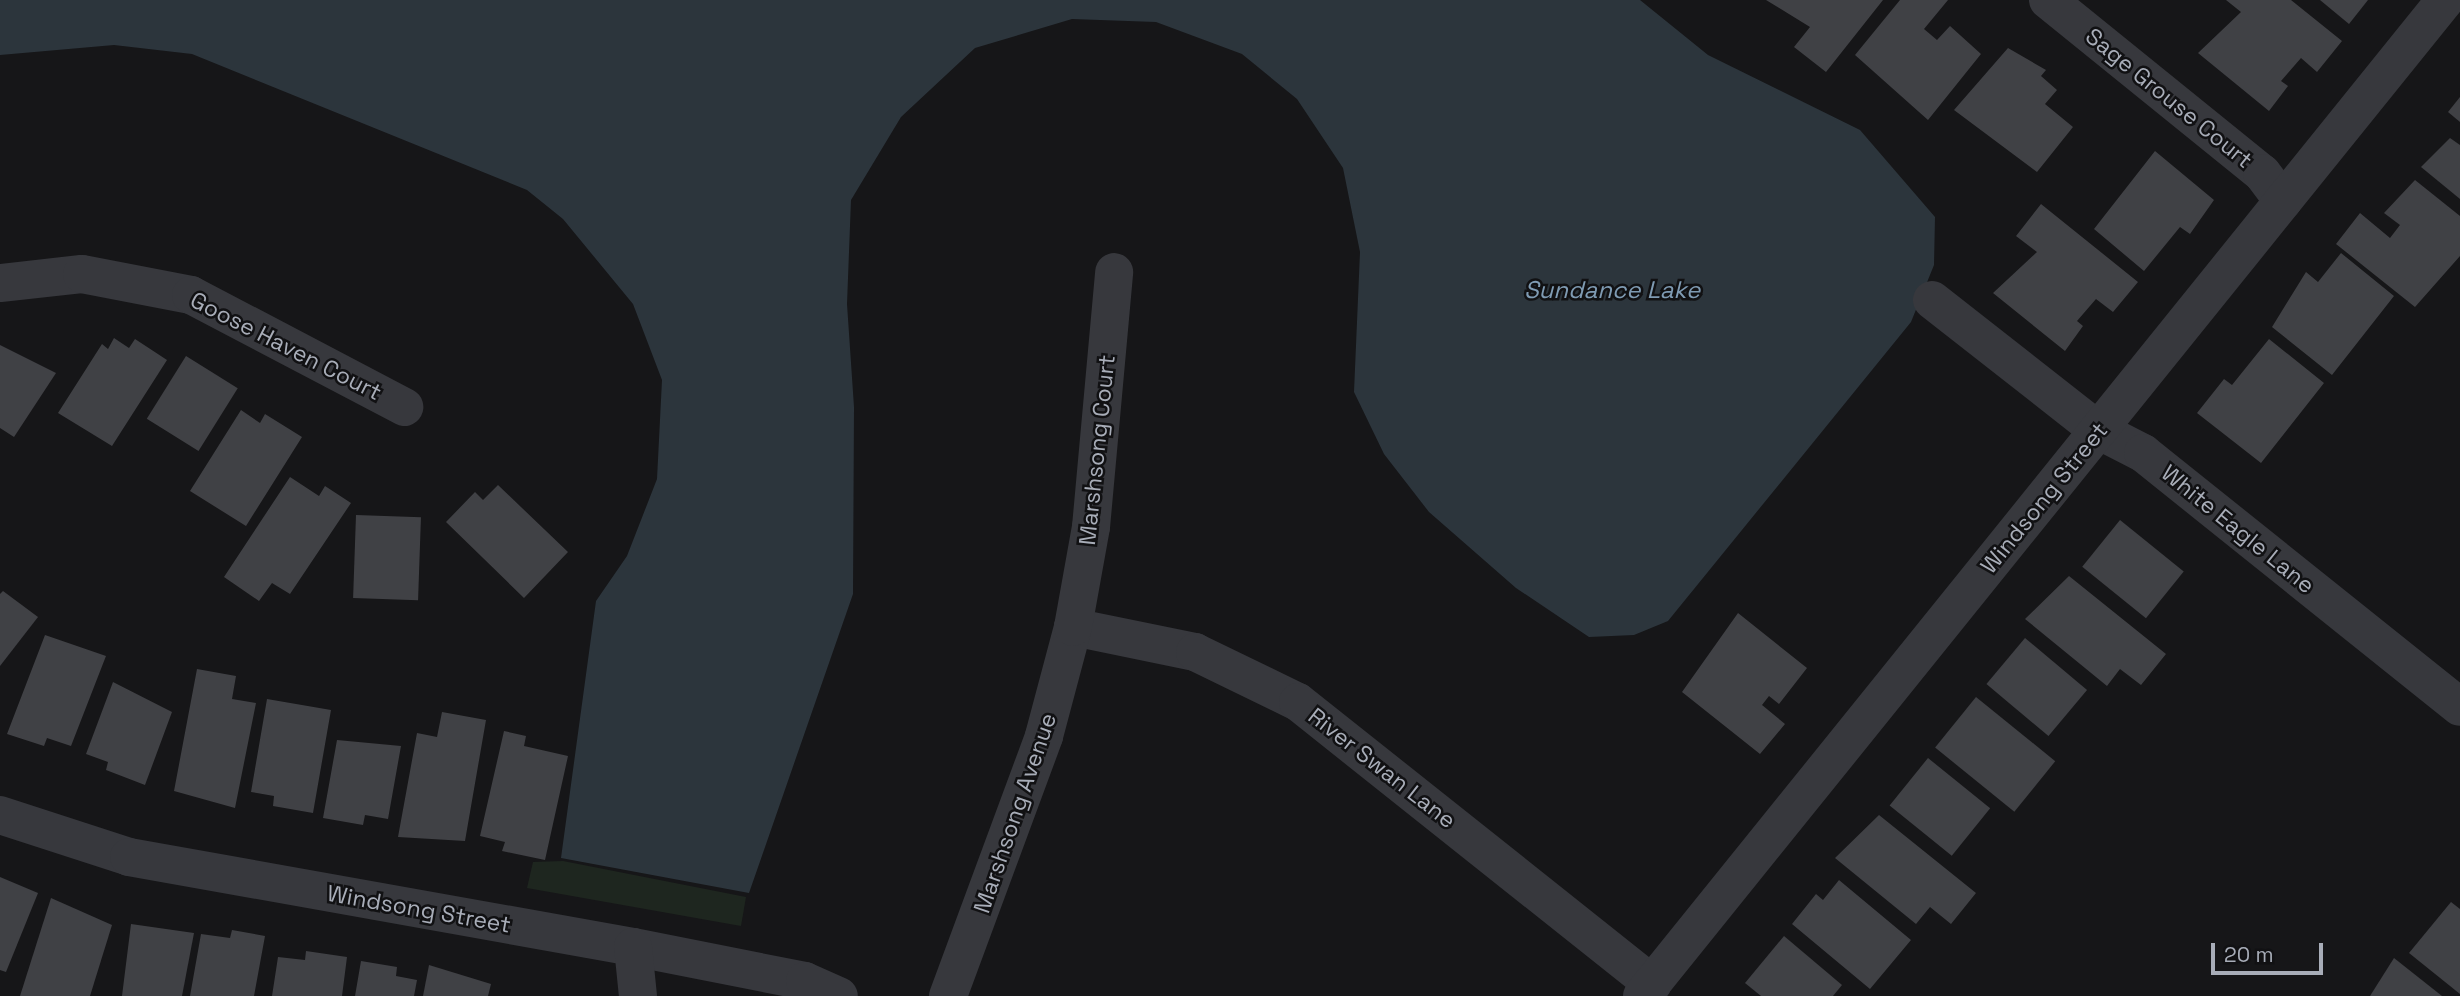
<!DOCTYPE html>
<style>
body{margin:0}
#map{position:relative;width:2460px;height:996px;overflow:hidden;background:#161618;font-family:"Space Grotesk",sans-serif}
div>[style]{position:absolute}
.green>*{inset:0;background:#1e261f}
.water>*{inset:0;background:#2c353c}
.building>*{inset:0;background:#404145;transform-origin:0 0}
.minor>*{height:38px;margin:-19px;padding:0 19px;transform-origin:19px;border-radius:19px;background:#37383d}
span{translate:-50% -50%;white-space:nowrap;text-align:center;line-height:1.15;-webkit-text-stroke:5px #111113;paint-order:stroke}
.street-label{font-size:23px;color:#a8adb8}
.water-label{font-size:24px;color:#7f9bb3;font-style:italic}
.scale{position:absolute;left:2211px;top:943px;width:112px;height:32px;box-sizing:border-box;border:4px solid #a8adb8;border-top:0;padding-left:9px;font-size:21px;line-height:24px;white-space:nowrap;color:#a8adb8;-webkit-text-stroke:5px #111113;paint-order:stroke}
</style>
<div id="map">
<div class="green">
<i style="clip-path:polygon(563px 861px,746px 897px,741px 926px,527px 888px,533px 862px)"></i>
</div>
<div class="water">
<i style="clip-path:polygon(0 0,1640px 0,1708px 55px,1860px 130px,1935px 217px,1934px 265px,1911px 322px,1668px 621px,1634px 635px,1589px 637px,1516px 588px,1429px 512px,1384px 454px,1354px 392px,1360px 252px,1343px 168px,1297px 99px,1242px 54px,1156px 22px,1072px 19px,975px 48px,901px 117px,851px 200px,847px 304px,854px 407px,853px 594px,749px 893px,561px 858px,596px 601px,627px 556px,657px 479px,662px 380px,633px 304px,563px 219px,527px 190px,192px 54px,114px 45px,0 55px)"></i>
</div>
<div class="building">
<i style="clip-path:polygon(1766px 0,1883px 0,1826px 72px,1794px 47px,1810px 27px)"></i>
<i style="clip-path:polygon(1900px 0,1948px 0,1924px 29px,1937px 40px,1950px 26px,1981px 54px,1928px 120px,1855px 55px)"></i>
<i style="clip-path:polygon(2226px 0,2291px 0,2342px 41px,2317px 72px,2301px 58px,2281px 81px,2288px 86px,2269px 111px,2198px 53px,2241px 12px)"></i>
<i style="clip-path:polygon(2320px 0,2368px 0,2349px 24px)"></i>
<i style="clip-path:polygon(2008px 48px,2046px 70px,2041px 76px,2057px 90px,2045px 104px,2073px 127px,2037px 172px,1954px 110px)"></i>
<i style="clip-path:polygon(2460px 97px,2460px 122px,2448px 112px)"></i>
<i style="clip-path:polygon(2450px 138px,2460px 145px,2460px 199px,2421px 167px)"></i>
<i style="clip-path:polygon(2155px 151px,2214px 200px,2190px 234px,2180px 227px,2144px 271px,2094px 229px)"></i>
<i style="clip-path:polygon(2415px 180px,2460px 216px,2460px 256px,2415px 307px,2336px 244px,2360px 213px,2390px 238px,2400px 225px,2384px 213px)"></i>
<i style="clip-path:polygon(2041px 204px,2138px 282px,2113px 312px,2096px 299px,2077px 321px,2083px 326px,2065px 351px,1993px 293px,2037px 252px,2016px 236px)"></i>
<i style="clip-path:polygon(2341px 253px,2394px 296px,2332px 375px,2272px 327px,2306px 272px,2318px 282px)"></i>
<i style="clip-path:polygon(114px 338px,129px 348px,135px 339px,167px 360px,112px 446px,58px 413px,102px 344px,108px 349px)"></i>
<i style="clip-path:polygon(2269px 339px,2324px 383px,2261px 463px,2197px 413px,2224px 379px,2232px 385px)"></i>
<i style="clip-path:polygon(0 345px,56px 373px,14px 437px,0 428px)"></i>
<i style="left:186px;top:356px;width:61px;height:74px;rotate:32deg"></i>
<i style="clip-path:polygon(241px 410px,260px 423px,265px 414px,302px 437px,246px 526px,190px 491px)"></i>
<i style="clip-path:polygon(290px 477px,319px 496px,325px 486px,351px 503px,290px 594px,272px 583px,259px 601px,224px 577px)"></i>
<i style="clip-path:polygon(498px 485px,568px 552px,524px 598px,446px 522px,475px 492px,483px 500px)"></i>
<i style="left:356px;top:515px;width:65px;height:83px;rotate:2deg"></i>
<i style="left:2120px;top:520px;width:82px;height:60px;rotate:39deg"></i>
<i style="clip-path:polygon(2069px 576px,2166px 654px,2141px 685px,2120px 669px,2107px 686px,2025px 619px)"></i>
<i style="clip-path:polygon(3px 591px,38px 617px,0 666px,0 594px)"></i>
<i style="clip-path:polygon(1738px 613px,1807px 668px,1779px 704px,1769px 696px,1762px 705px,1785px 724px,1760px 754px,1682px 692px)"></i>
<i style="clip-path:polygon(45px 635px,106px 656px,71px 746px,47px 738px,44px 746px,7px 734px)"></i>
<i style="left:2025px;top:638px;width:81px;height:60px;rotate:40deg"></i>
<i style="clip-path:polygon(197px 669px,236px 676px,232px 699px,256px 703px,235px 808px,174px 791px)"></i>
<i style="clip-path:polygon(113px 682px,172px 712px,145px 785px,106px 770px,108px 762px,86px 754px)"></i>
<i style="left:1976px;top:697px;width:102px;height:65px;rotate:39deg"></i>
<i style="clip-path:polygon(267px 699px,331px 710px,313px 813px,273px 806px,274px 796px,251px 792px)"></i>
<i style="clip-path:polygon(442px 712px,486px 720px,465px 841px,398px 837px,417px 733px,437px 737px)"></i>
<i style="clip-path:polygon(504px 731px,526px 736px,524px 746px,568px 756px,545px 860px,502px 851px,505px 842px,480px 836px)"></i>
<i style="clip-path:polygon(337px 740px,401px 746px,388px 819px,365px 815px,363px 825px,323px 818px)"></i>
<i style="left:1928px;top:758px;width:80px;height:61px;rotate:39deg"></i>
<i style="clip-path:polygon(1879px 815px,1976px 893px,1951px 924px,1930px 907px,1916px 924px,1835px 858px)"></i>
<i style="clip-path:polygon(0 877px,38px 893px,6px 972px,0 970px)"></i>
<i style="clip-path:polygon(1839px 880px,1911px 940px,1870px 989px,1792px 924px,1816px 894px,1823px 900px)"></i>
<i style="clip-path:polygon(51px 898px,112px 925px,90px 996px,20px 996px)"></i>
<i style="clip-path:polygon(2451px 902px,2460px 909px,2460px 994px,2409px 953px)"></i>
<i style="clip-path:polygon(131px 924px,194px 933px,182px 996px,122px 996px)"></i>
<i style="clip-path:polygon(232px 930px,265px 936px,254px 996px,190px 996px,201px 934px,230px 938px)"></i>
<i style="clip-path:polygon(1784px 936px,1842px 985px,1833px 996px,1761px 996px,1745px 983px)"></i>
<i style="clip-path:polygon(306px 951px,347px 957px,342px 996px,272px 996px,278px 957px,305px 960px)"></i>
<i style="clip-path:polygon(2394px 958px,2442px 996px,2370px 996px)"></i>
<i style="clip-path:polygon(361px 961px,397px 967px,396px 976px,417px 980px,414px 996px,355px 996px)"></i>
<i style="clip-path:polygon(429px 965px,491px 984px,488px 996px,423px 996px)"></i>
</div>
<div class="minor">
<i style="left:2048px;top:0;width:275px;rotate:39deg"></i>
<i style="left:2262px;top:173px;width:35px;rotate:53deg"></i>
<i style="left:0;top:283px;width:82px;rotate:-6.3deg"></i>
<i style="left:82px;top:274px;width:111px;rotate:10.9deg"></i>
<i style="left:191px;top:295px;width:241px;rotate:27.7deg"></i>
<i style="left:1932px;top:300px;width:211px;rotate:38.1deg"></i>
<i style="left:2098px;top:430px;width:51px;rotate:27.1deg"></i>
<i style="left:2143px;top:453px;width:406px;rotate:38.7deg"></i>
<i style="left:1073px;top:627px;width:125px;rotate:11.6deg"></i>
<i style="left:1195px;top:652px;width:114px;rotate:25.9deg"></i>
<i style="left:1298px;top:702px;width:453px;rotate:38.5deg"></i>
<i style="left:0;top:815px;width:136px;rotate:18deg"></i>
<i style="left:129px;top:857px;width:512px;rotate:10.12deg"></i>
<i style="left:633px;top:947px;width:175px;rotate:11.2deg"></i>
<i style="left:805px;top:981px;width:37px;rotate:24deg"></i>
<i style="left:633px;top:947px;width:49px;rotate:84.2deg"></i>
<i style="left:948px;top:996px;width:277px;rotate:-69.7deg"></i>
<i style="left:1044px;top:736px;width:113px;rotate:-75.1deg"></i>
<i style="left:1073px;top:627px;width:102px;rotate:-79.8deg"></i>
<i style="left:1091px;top:527px;width:256px;rotate:-84.8deg"></i>
<i style="left:1642px;top:996px;width:1279px;rotate:-51.12deg"></i>
</div>
<div class="street-label">
<span style="left:2169px;top:98px;rotate:39deg">Sage Grouse Court</span>
<span style="left:286px;top:346px;rotate:27deg">Goose Haven Court</span>
<span style="left:1097px;top:450px;rotate:-84deg">Marshsong Court</span>
<span style="left:2044px;top:498px;rotate:-51deg">Windsong Street</span>
<span style="left:2238px;top:529px;rotate:39deg">White Eagle Lane</span>
<span style="left:1382px;top:768px;rotate:38deg">River Swan Lane</span>
<span style="left:1015px;top:813px;rotate:-71deg">Marshsong Avenue</span>
<span style="left:419px;top:909px;rotate:10deg">Windsong Street</span>
</div>
<div class="water-label">
<span style="left:1612px;top:290px">Sundance Lake</span>
</div>
<div class="scale">20 m</div>
</div>
